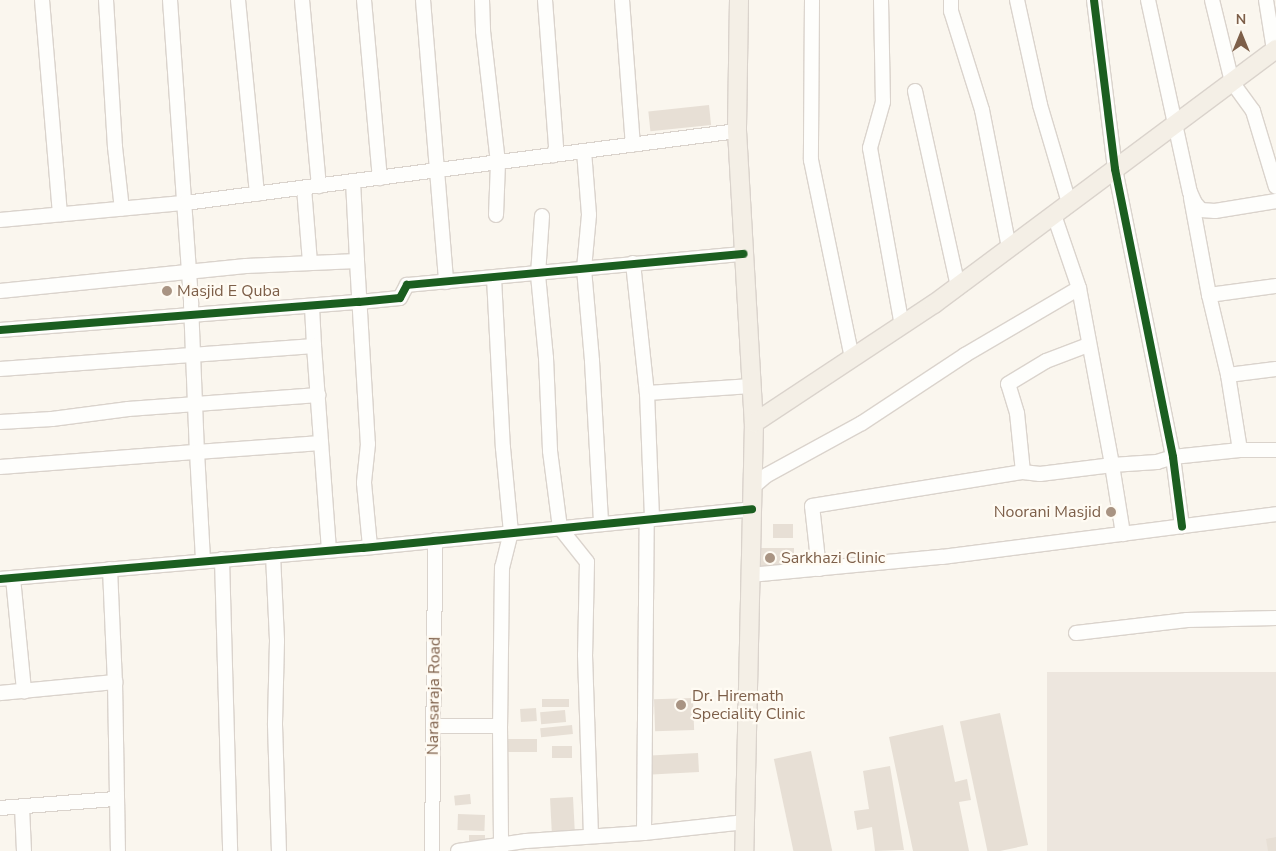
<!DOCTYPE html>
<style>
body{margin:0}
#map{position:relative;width:1276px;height:851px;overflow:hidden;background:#faf6ee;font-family:"Nunito Sans",sans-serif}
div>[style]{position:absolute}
.industrial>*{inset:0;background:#ede6de;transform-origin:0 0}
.building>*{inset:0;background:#e7dfd5;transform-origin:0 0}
.roads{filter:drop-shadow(1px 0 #dad3cc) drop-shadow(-1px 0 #dad3cc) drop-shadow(0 1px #dad3cc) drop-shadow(0 -1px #dad3cc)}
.minor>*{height:14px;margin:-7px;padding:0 7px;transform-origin:7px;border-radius:7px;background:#fefefc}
.major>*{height:18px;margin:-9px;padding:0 9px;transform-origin:9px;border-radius:9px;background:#f4efe6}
.cycleway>*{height:8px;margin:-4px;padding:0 4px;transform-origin:4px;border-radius:4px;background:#1b5e20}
.dots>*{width:14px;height:14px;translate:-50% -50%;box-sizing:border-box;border:2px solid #fffbf3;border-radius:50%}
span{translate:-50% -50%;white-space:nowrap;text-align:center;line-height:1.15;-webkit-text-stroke:4.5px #fffbf3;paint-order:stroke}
.poi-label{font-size:16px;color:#7d5f49}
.left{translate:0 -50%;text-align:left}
.right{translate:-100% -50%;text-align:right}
.street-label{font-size:16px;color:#7d5f49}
.north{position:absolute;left:1216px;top:10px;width:50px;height:50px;-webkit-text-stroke:4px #fffbf3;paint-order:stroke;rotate:0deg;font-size:14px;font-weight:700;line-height:20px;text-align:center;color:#7d5f49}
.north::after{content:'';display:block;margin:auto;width:18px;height:22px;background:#7d5f49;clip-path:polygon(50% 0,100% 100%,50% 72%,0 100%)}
</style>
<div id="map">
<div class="industrial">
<i style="left:1276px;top:672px;width:179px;height:229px;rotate:90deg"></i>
</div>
<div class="building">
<i style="left:709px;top:105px;width:20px;height:61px;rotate:84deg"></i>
<i style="left:773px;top:524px;width:20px;height:14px"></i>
<i style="left:794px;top:548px;width:21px;height:36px;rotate:90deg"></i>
<i style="left:693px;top:698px;width:32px;height:39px;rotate:88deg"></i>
<i style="left:569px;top:699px;width:8px;height:27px;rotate:90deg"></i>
<i style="left:536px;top:708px;width:13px;height:16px;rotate:86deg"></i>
<i style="left:565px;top:710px;width:12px;height:25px;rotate:85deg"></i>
<i style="left:1000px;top:713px;width:135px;height:41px;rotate:78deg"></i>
<i style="left:572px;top:725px;width:9px;height:32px;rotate:84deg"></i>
<i style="clip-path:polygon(943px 725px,955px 782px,967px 779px,971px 800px,959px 802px,969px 851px,913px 851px,889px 737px)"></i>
<i style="left:507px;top:739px;width:30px;height:13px"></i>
<i style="left:552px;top:746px;width:20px;height:12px"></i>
<i style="left:811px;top:751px;width:102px;height:38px;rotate:78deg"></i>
<i style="left:698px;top:753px;width:19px;height:47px;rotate:87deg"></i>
<i style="clip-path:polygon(890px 766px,904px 850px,875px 851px,872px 827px,857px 830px,854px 811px,869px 809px,863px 771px)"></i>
<i style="left:470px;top:794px;width:10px;height:16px;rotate:84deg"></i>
<i style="left:573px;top:797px;width:34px;height:23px;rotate:87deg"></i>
<i style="left:458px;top:814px;width:27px;height:16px;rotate:2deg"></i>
<i style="left:469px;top:835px;width:16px;height:11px"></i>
<i style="clip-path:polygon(1276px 837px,1276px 851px,1268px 851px,1266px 839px)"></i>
</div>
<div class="roads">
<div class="minor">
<i style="left:42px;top:0;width:215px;rotate:85.2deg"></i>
<i style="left:106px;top:0;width:147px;rotate:86.5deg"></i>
<i style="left:115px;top:147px;width:62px;rotate:83.6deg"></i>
<i style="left:170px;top:0;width:305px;rotate:86deg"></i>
<i style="left:191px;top:304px;width:148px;rotate:87.7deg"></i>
<i style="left:197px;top:452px;width:124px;rotate:-4.2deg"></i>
<i style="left:238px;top:0;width:195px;rotate:84.4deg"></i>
<i style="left:302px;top:0;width:187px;rotate:84.8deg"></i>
<i style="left:364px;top:0;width:179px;rotate:84.9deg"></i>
<i style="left:423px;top:0;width:283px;rotate:85.3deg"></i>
<i style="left:482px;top:0;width:31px;rotate:88deg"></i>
<i style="left:483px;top:31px;width:133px;rotate:83.5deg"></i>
<i style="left:498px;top:163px;width:52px;rotate:92.2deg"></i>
<i style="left:545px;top:0;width:148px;rotate:85.7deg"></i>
<i style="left:556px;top:148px;width:8px;rotate:113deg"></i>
<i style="left:622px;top:0;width:145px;rotate:85.7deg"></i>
<i style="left:812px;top:0;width:160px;rotate:90.4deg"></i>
<i style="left:811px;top:160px;width:202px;rotate:78.3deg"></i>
<i style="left:881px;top:0;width:102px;rotate:88.9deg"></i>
<i style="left:883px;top:102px;width:48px;rotate:105.8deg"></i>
<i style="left:870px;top:148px;width:180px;rotate:79.8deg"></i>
<i style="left:951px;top:0;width:11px;rotate:90deg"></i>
<i style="left:951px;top:11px;width:104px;rotate:72.6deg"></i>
<i style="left:982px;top:110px;width:141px;rotate:78.9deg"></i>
<i style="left:1017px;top:0;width:107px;rotate:77.6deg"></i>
<i style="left:1040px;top:105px;width:102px;rotate:73.5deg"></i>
<i style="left:1094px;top:0;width:170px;rotate:82.9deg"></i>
<i style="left:1115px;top:169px;width:294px;rotate:78.6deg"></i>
<i style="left:1173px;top:457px;width:70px;rotate:82.6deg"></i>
<i style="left:1148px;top:0;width:197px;rotate:77.7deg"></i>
<i style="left:1190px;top:192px;width:12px;rotate:66deg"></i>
<i style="left:1195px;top:203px;width:9px;rotate:49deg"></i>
<i style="left:1201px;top:210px;width:14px;rotate:4deg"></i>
<i style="left:1215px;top:211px;width:62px;rotate:-9.3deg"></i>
<i style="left:1212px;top:0;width:84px;rotate:76.3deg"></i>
<i style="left:1232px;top:82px;width:36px;rotate:54deg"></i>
<i style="left:1253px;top:111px;width:79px;rotate:73.2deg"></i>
<i style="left:1266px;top:0;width:51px;rotate:80.9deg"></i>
<i style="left:915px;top:91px;width:200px;rotate:77.6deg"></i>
<i style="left:584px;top:151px;width:64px;rotate:85.5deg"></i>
<i style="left:589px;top:215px;width:54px;rotate:95.3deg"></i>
<i style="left:584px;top:269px;width:92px;rotate:85deg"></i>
<i style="left:592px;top:361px;width:163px;rotate:86.8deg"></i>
<i style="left:353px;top:181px;width:80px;rotate:87.1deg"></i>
<i style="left:304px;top:188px;width:74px;rotate:85.4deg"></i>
<i style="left:1191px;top:198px;width:99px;rotate:79.5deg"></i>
<i style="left:1209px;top:295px;width:82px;rotate:76.6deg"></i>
<i style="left:1228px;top:375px;width:76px;rotate:80.9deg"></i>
<i style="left:1054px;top:215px;width:77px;rotate:71.1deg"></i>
<i style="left:1079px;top:288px;width:180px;rotate:79.4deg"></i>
<i style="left:1112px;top:465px;width:70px;rotate:80.9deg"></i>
<i style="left:542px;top:216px;width:59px;rotate:93.9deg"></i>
<i style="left:538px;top:275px;width:83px;rotate:84.5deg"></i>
<i style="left:546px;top:358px;width:93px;rotate:87.5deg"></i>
<i style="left:550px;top:451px;width:78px;rotate:82.6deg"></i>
<i style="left:560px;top:528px;width:43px;rotate:51.5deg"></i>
<i style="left:587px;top:562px;width:93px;rotate:91.2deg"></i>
<i style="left:585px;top:655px;width:181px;rotate:88.1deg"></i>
<i style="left:0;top:220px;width:186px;rotate:-5.3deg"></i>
<i style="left:185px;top:203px;width:557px;rotate:-7.43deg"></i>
<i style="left:633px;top:263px;width:131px;rotate:83.9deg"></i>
<i style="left:647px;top:393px;width:126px;rotate:87.7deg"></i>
<i style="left:494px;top:278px;width:170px;rotate:87deg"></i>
<i style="left:503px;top:448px;width:84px;rotate:84.6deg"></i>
<i style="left:511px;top:532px;width:36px;rotate:104deg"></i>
<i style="left:502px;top:567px;width:159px;rotate:90.7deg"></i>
<i style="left:500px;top:726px;width:125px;rotate:89.5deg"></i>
<i style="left:0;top:291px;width:247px;rotate:-5.8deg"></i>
<i style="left:246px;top:266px;width:111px;rotate:-2.6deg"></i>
<i style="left:357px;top:261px;width:183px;rotate:86.6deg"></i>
<i style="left:368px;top:444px;width:39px;rotate:96deg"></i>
<i style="left:364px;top:483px;width:64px;rotate:84.6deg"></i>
<i style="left:1209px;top:295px;width:68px;rotate:-7.7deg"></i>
<i style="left:312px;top:307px;width:39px;rotate:87deg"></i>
<i style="left:0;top:330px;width:360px;rotate:-4.5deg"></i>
<i style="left:359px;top:302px;width:41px;rotate:-5.6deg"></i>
<i style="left:400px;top:298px;width:15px;rotate:-62deg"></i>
<i style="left:407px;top:285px;width:338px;rotate:-5.3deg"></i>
<i style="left:0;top:369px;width:315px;rotate:-4.2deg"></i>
<i style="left:314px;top:346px;width:205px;rotate:85.8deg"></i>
<i style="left:1228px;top:375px;width:48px;rotate:-7.1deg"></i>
<i style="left:647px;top:393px;width:105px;rotate:-3.8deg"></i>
<i style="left:0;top:422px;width:52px;rotate:-3.3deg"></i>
<i style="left:52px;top:419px;width:77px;rotate:-7.5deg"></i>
<i style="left:128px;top:409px;width:191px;rotate:-4.2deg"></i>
<i style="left:0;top:467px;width:198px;rotate:-4.4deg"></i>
<i style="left:197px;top:452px;width:108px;rotate:86.8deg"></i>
<i style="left:1023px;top:472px;width:59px;rotate:-95.8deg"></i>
<i style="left:1017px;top:413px;width:30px;rotate:-107deg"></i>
<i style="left:1008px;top:384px;width:44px;rotate:-31.2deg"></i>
<i style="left:1046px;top:361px;width:45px;rotate:-20.9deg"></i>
<i style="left:753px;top:487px;width:18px;rotate:-41deg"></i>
<i style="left:767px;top:475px;width:108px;rotate:-28.7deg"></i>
<i style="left:862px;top:423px;width:123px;rotate:-33.4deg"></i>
<i style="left:965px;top:355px;width:132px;rotate:-30.4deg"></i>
<i style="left:273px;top:555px;width:86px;rotate:87.3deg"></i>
<i style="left:277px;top:641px;width:84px;rotate:91.4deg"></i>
<i style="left:275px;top:725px;width:126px;rotate:88.2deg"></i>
<i style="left:222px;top:559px;width:292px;rotate:88.4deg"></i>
<i style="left:110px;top:569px;width:113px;rotate:87.5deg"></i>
<i style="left:819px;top:569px;width:63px;rotate:-96.3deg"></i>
<i style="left:812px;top:506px;width:214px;rotate:-9.2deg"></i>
<i style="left:1023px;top:472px;width:17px;rotate:7deg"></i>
<i style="left:1040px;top:474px;width:73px;rotate:-7.1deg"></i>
<i style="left:1112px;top:465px;width:45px;rotate:-3.8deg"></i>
<i style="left:1157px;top:462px;width:17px;rotate:-17deg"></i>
<i style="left:1173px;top:457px;width:67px;rotate:-6deg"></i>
<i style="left:1240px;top:450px;width:36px"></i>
<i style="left:750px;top:575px;width:193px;rotate:-5.4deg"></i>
<i style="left:942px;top:557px;width:337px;rotate:-7.3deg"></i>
<i style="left:13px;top:578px;width:114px;rotate:84.4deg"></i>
<i style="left:0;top:579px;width:364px;rotate:-4.9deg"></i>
<i style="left:363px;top:548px;width:391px;rotate:-5.7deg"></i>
<i style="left:1076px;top:633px;width:112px;rotate:-6.7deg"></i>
<i style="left:1187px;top:620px;width:89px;rotate:-1.3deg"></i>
<i style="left:0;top:693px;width:116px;rotate:-5.5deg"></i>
<i style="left:115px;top:682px;width:169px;rotate:89deg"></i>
<i style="left:433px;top:726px;width:67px"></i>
<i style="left:22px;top:807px;width:44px;rotate:87.4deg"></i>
<i style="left:0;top:808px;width:115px;rotate:-4.5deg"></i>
<i style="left:644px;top:833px;width:313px;rotate:-89.5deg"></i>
<i style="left:432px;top:851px;width:311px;rotate:-89.4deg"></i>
<i style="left:458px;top:851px;width:69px;rotate:-8.4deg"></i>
<i style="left:526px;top:841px;width:118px;rotate:-3.9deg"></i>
<i style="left:644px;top:833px;width:102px;rotate:-6.2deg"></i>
</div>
<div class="major">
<i style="left:739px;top:0;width:131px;rotate:90.9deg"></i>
<i style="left:737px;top:131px;width:292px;rotate:86.7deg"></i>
<i style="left:754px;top:423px;width:428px;rotate:91.3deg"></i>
<i style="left:754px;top:423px;width:216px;rotate:-33.5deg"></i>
<i style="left:934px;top:304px;width:427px;rotate:-36.7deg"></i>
</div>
</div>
<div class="cycleway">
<i style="left:1094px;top:0;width:170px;rotate:82.9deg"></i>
<i style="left:1115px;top:169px;width:294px;rotate:78.6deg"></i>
<i style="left:1173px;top:457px;width:70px;rotate:82.6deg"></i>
<i style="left:0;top:330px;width:360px;rotate:-4.5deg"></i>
<i style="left:359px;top:302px;width:41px;rotate:-5.6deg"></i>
<i style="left:400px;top:298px;width:15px;rotate:-62deg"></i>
<i style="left:407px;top:285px;width:338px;rotate:-5.3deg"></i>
<i style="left:0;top:579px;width:364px;rotate:-4.9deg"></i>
<i style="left:363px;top:548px;width:391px;rotate:-5.7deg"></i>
</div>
<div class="dots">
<i style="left:167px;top:291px;background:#a99483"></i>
<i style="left:1111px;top:512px;background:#a99483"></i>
<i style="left:770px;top:558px;background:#a99483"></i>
<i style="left:681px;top:705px;background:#a99483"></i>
</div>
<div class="poi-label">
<span class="left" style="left:177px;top:291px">Masjid E Quba</span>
<span class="right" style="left:1101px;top:512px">Noorani Masjid</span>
<span class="left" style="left:781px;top:558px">Sarkhazi Clinic</span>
<span class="left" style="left:692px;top:705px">Dr. Hiremath<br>Speciality Clinic</span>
</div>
<div class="street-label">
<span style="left:434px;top:696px;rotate:-89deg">Narasaraja Road</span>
</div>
<div class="north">N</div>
</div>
